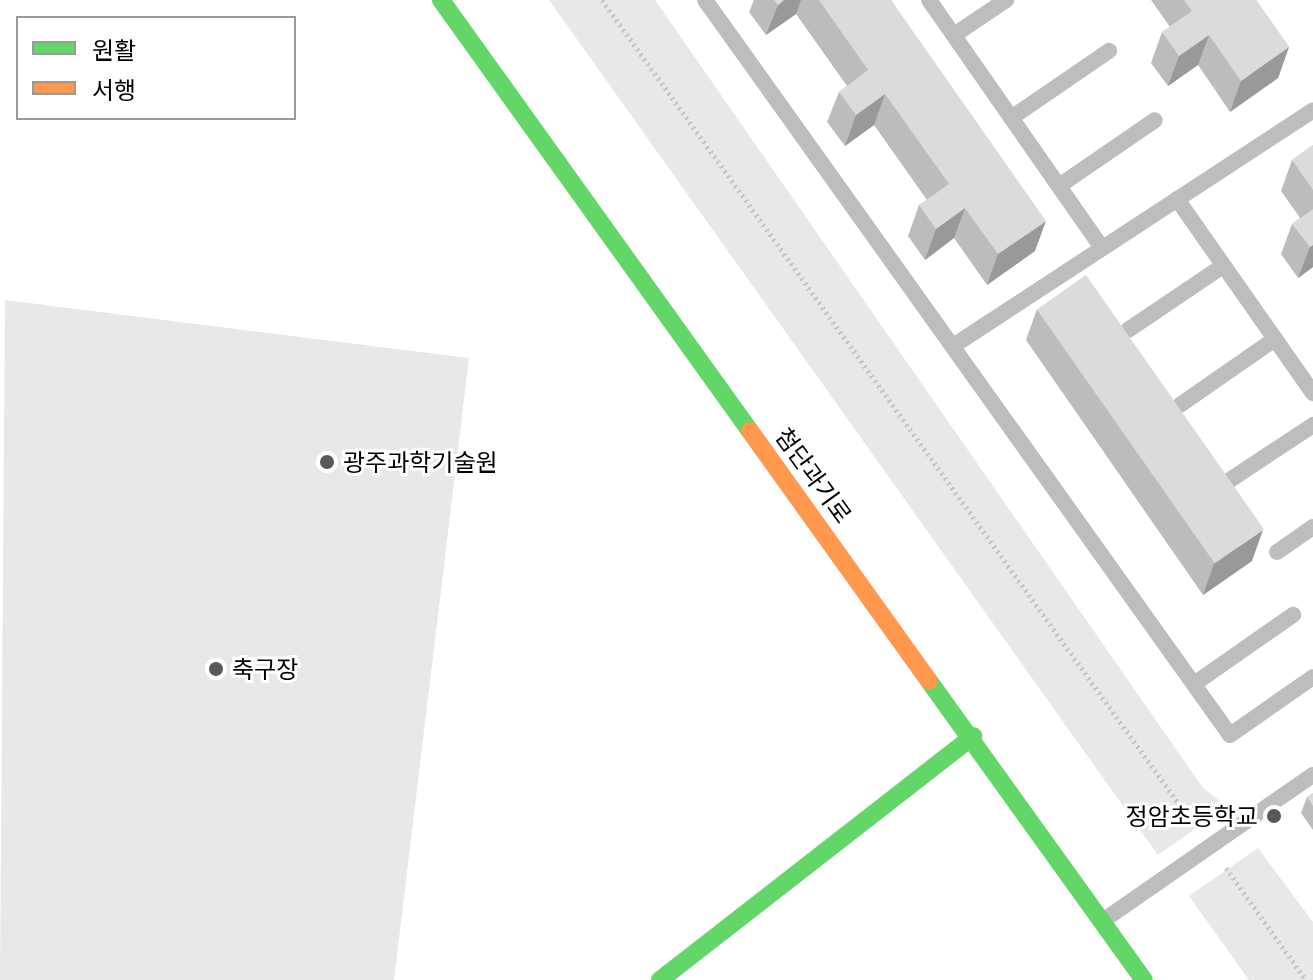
<!DOCTYPE html>
<meta charset="utf-8">
<style>
body{margin:0}
#map{position:relative;width:1313px;height:980px;overflow:hidden;background:#fff;font-family:Manrope,"Noto Sans KR",sans-serif}
div>[style]{position:absolute}
.green>*{inset:0;background:#e8e8e8}
.path>*{height:5px;margin-top:-2.5px;transform-origin:0;background:repeating-linear-gradient(90deg,#c2c2c2 0 2px,transparent 0 6px)}
.lane>*{height:16px;margin:-8px;padding:0 8px;transform-origin:8px;border-radius:8px;background:#bdbdbd}
.fast>*{height:18px;margin:-9px;padding:0 9px;transform-origin:9px;border-radius:9px;background:#63d668}
.slow>*{height:18px;margin:-9px;padding:0 9px;transform-origin:9px;border-radius:9px;background:#ff974d}
.wall>*{inset:0;background:#bcbcbc}
.shaded-wall>*{inset:0;background:#999}
.building>*{inset:0;background:#dbdbdb;transform-origin:0 0}
.dots>*{width:22px;height:22px;translate:-50% -50%;box-sizing:border-box;border:4px solid #fff;border-radius:50%}
span{translate:-50% -50%;white-space:nowrap;text-align:center;line-height:1.15;-webkit-text-stroke:6px #fff;paint-order:stroke}
.poi-label{font-size:24px;color:#000}
.left{translate:0 -50%;text-align:left}
.right{translate:-100% -50%;text-align:right}
.street-label{font-size:24px;color:#000}
.legend{position:absolute;left:16px;top:16px;width:280px;height:104px;box-sizing:border-box;background:#fff;border:2px solid #999;margin:0;padding:10px 14px;list-style:none;font-size:24px;color:#000}
.legend li{display:flex;align-items:center;gap:16px;height:40px}
.legend b{width:40px;border:2px solid #999}
</style>
<div id="map">
<div class="green">
<i style="clip-path:polygon(549px 0,655px 0,1203px 788px,1227px 806px,1158px 855px)"></i>
<i style="clip-path:polygon(5px 300px,469px 358px,394px 980px,0 980px)"></i>
<i style="clip-path:polygon(1258px 848px,1313px 922px,1313px 980px,1249px 980px,1189px 896px)"></i>
</div>
<div class="path">
<i style="left:602px;top:0;width:1015px;rotate:54.34deg"></i>
<i style="left:1226px;top:868px;width:138px;rotate:54.5deg"></i>
</div>
<div class="lane">
<i style="left:705px;top:0;width:903px;rotate:54.46deg"></i>
<i style="left:1230px;top:735px;width:101px;rotate:-34.9deg"></i>
<i style="left:929px;top:0;width:302px;rotate:55.1deg"></i>
<i style="left:954px;top:35px;width:63px;rotate:-33.9deg"></i>
<i style="left:1011px;top:118px;width:119px;rotate:-34.4deg"></i>
<i style="left:1059px;top:186px;width:116px;rotate:-34.5deg"></i>
<i style="left:1177px;top:199px;width:237px;rotate:55deg"></i>
<i style="left:1128px;top:330px;width:115px;rotate:-34deg"></i>
<i style="left:953px;top:346px;width:430px;rotate:-33.2deg"></i>
<i style="left:1180px;top:405px;width:116px;rotate:-34.8deg"></i>
<i style="left:1230px;top:480px;width:100px;rotate:-33.5deg"></i>
<i style="left:1277px;top:552px;width:44px;rotate:-34.8deg"></i>
<i style="left:1194px;top:684px;width:121px;rotate:-34.9deg"></i>
<i style="left:1104px;top:920px;width:254px;rotate:-34.8deg"></i>
</div>
<div class="fast">
<i style="left:441px;top:0;width:530px;rotate:54.36deg"></i>
<i style="left:929px;top:681px;width:368px;rotate:54.3deg"></i>
<i style="left:660px;top:980px;width:397px;rotate:-37.9deg"></i>
</div>
<div class="slow">
<i style="left:750px;top:431px;width:307px;rotate:54.4deg"></i>
</div>
<div class="wall">
<i style="clip-path:polygon(754px 0,891px 0,1035px 251px,987px 285px,954px 238px,925px 260px,908px 236px,919px 205px,927px 200px,874px 125px,845px 146px,827px 122px,839px 92px,847px 86px,796px 14px,766px 35px,749px 12px)"></i>
<i style="clip-path:polygon(1151px 0,1256px 0,1289px 47px,1278px 78px,1230px 112px,1198px 65px,1168px 86px,1151px 63px,1162px 32px,1170px 27px)"></i>
<i style="clip-path:polygon(1313px 145px,1313px 267px,1298px 278px,1281px 254px,1292px 224px,1300px 218px,1281px 191px,1292px 160px)"></i>
<i style="clip-path:polygon(1037px 309px,1252px 561px,1203px 595px,1026px 340px)"></i>
<i style="clip-path:polygon(1313px 793px,1313px 830px,1301px 813px,1307px 797px)"></i>
</div>
<div class="shaded-wall">
<i style="clip-path:polygon(784px 0,801px 0,796px 14px,766px 35px,778px 5px)"></i>
<i style="clip-path:polygon(1209px 35px,1198px 65px,1168px 86px,1179px 56px)"></i>
<i style="clip-path:polygon(1289px 47px,1278px 78px,1230px 112px,1241px 81px)"></i>
<i style="clip-path:polygon(885px 94px,874px 125px,845px 146px,856px 115px)"></i>
<i style="clip-path:polygon(965px 208px,954px 238px,925px 260px,936px 229px)"></i>
<i style="clip-path:polygon(1046px 221px,1035px 251px,987px 285px,998px 254px)"></i>
<i style="clip-path:polygon(1313px 245px,1313px 267px,1298px 278px,1310px 247px)"></i>
<i style="clip-path:polygon(1263px 530px,1252px 561px,1203px 595px,1214px 564px)"></i>
</div>
<div class="building">
<i style="clip-path:polygon(774px 0,784px 0,778px 5px)"></i>
<i style="clip-path:polygon(819px 0,891px 0,1046px 221px,998px 254px,965px 208px,936px 229px,919px 205px,949px 184px,885px 94px,856px 115px,839px 92px,868px 70px)"></i>
<i style="clip-path:polygon(1184px 0,1256px 0,1289px 47px,1241px 81px,1209px 35px,1179px 56px,1162px 32px,1192px 11px)"></i>
<i style="clip-path:polygon(1313px 145px,1313px 190px,1292px 160px)"></i>
<i style="clip-path:polygon(1313px 209px,1313px 245px,1310px 247px,1292px 224px)"></i>
<i style="left:1086px;top:275px;width:310px;height:60px;rotate:55deg"></i>
<i style="clip-path:polygon(1313px 793px,1313px 806px,1307px 797px)"></i>
</div>
<div class="dots">
<i style="left:327px;top:462px;background:#595959"></i>
<i style="left:216px;top:669px;background:#595959"></i>
<i style="left:1274px;top:816px;background:#595959"></i>
</div>
<div class="poi-label">
<span class="left" style="left:343px;top:462px">광주과학기술원</span>
<span class="left" style="left:232px;top:669px">축구장</span>
<span class="right" style="left:1258px;top:816px">정암초등학교</span>
</div>
<div class="street-label">
<span style="left:814px;top:475px;rotate:54deg">첨단과기로</span>
</div>
<ul class="legend">
<li><b style="height:10px;background:#63d668"></b>원활</li>
<li><b style="height:10px;background:#ff974d"></b>서행</li>
</ul>
</div>
